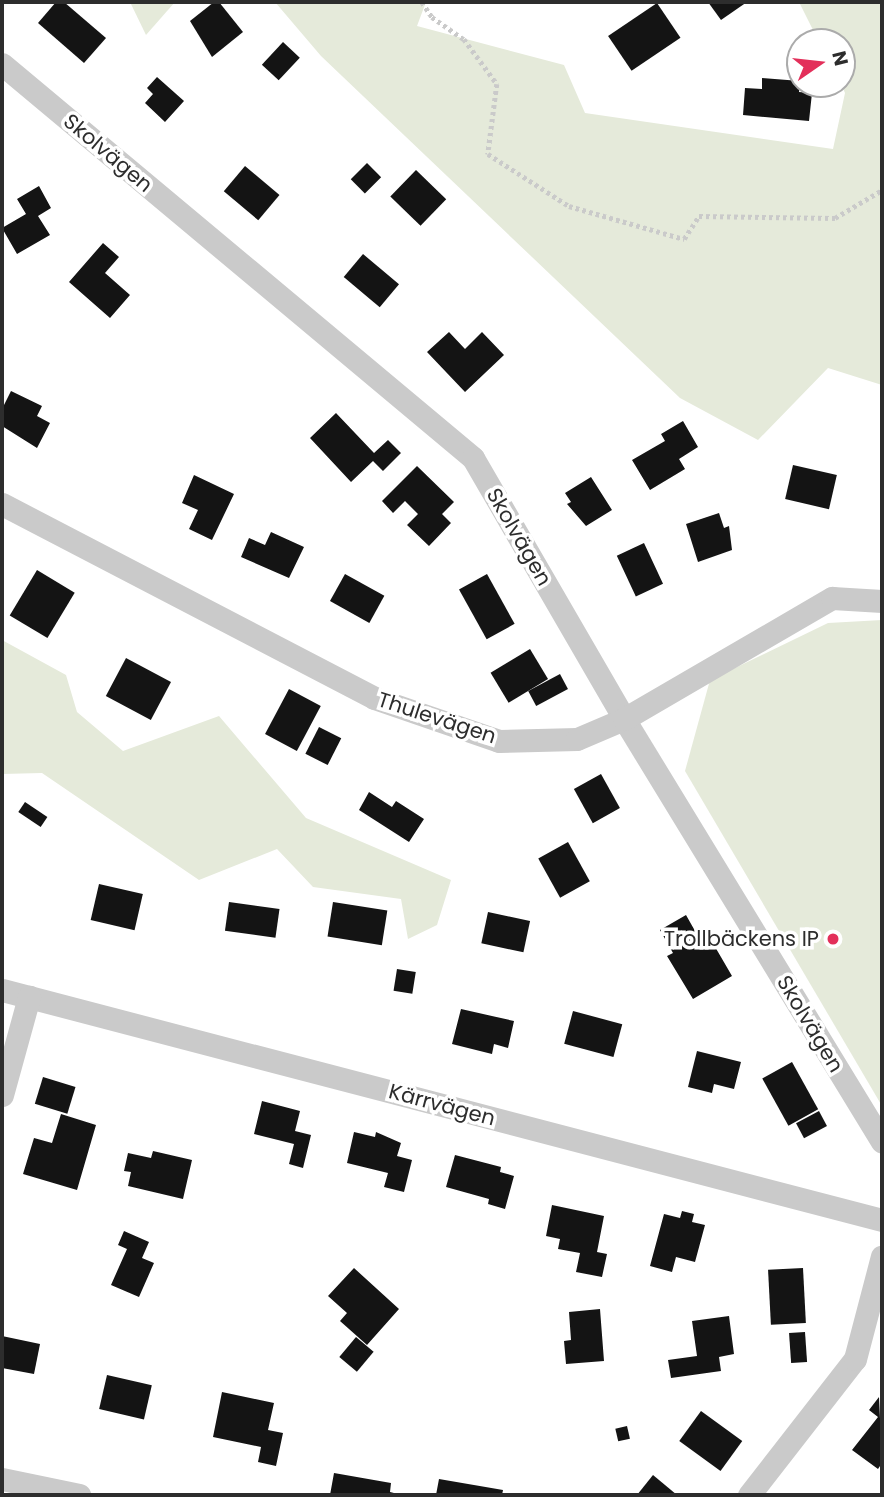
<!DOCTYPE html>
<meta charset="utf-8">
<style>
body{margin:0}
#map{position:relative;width:884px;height:1497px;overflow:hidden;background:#fff;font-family:Poppins,sans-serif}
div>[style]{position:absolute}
.green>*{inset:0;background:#e5eada}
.building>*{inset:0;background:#141414;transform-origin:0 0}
.path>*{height:4.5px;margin-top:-2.25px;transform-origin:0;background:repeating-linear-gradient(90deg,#cacaca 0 3.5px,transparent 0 7px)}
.street>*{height:23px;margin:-11.5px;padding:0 11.5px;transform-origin:11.5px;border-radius:11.5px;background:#cacaca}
.dots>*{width:19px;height:19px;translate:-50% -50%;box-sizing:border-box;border:4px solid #fff;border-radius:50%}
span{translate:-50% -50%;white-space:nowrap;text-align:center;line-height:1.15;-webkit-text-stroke:7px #fff;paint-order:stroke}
.street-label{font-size:21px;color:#2d2d2d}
.poi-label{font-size:21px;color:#2d2d2d}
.right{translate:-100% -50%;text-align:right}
.frame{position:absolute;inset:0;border:4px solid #2d2d2d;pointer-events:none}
.north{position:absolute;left:786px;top:28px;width:70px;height:70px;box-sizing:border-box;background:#fff;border:2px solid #ababab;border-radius:50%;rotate:76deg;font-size:19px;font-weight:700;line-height:28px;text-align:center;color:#2d2d2d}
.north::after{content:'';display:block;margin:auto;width:24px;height:32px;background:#e32f5a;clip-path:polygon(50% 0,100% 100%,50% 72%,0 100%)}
</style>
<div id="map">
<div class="green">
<i style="clip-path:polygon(130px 2px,175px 2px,146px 35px)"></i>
<i style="clip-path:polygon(275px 2px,426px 2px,417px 26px,564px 65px,585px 113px,833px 149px,845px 93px,841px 84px,842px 42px,819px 42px,799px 2px,882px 2px,882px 385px,828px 368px,758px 440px,680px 398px,321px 56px)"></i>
<i style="clip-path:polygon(882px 620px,882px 1106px,685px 771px,710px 680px,828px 623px)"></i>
<i style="clip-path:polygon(2px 640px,66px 675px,77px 712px,123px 751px,219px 716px,306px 818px,451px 880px,437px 925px,408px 939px,401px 899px,313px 887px,277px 849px,199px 880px,42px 773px,2px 774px)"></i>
</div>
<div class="building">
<i style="clip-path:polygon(56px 2px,64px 2px,106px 38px,84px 63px,38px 23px)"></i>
<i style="clip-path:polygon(214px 2px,219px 2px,243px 32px,212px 57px,190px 21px)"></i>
<i style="clip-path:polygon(708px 2px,747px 2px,721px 20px)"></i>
<i style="left:657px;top:3px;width:42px;height:59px;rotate:56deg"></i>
<i style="left:283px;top:42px;width:23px;height:31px;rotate:43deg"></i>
<i style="clip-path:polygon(157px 77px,184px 101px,165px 122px,145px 103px,153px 94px,147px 88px)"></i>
<i style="clip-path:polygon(762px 78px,800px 81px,799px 92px,812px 93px,809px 121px,743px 115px,745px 88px,762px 89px)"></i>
<i style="left:367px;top:163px;width:20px;height:23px;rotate:45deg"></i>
<i style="left:245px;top:166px;width:45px;height:33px;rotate:40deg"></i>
<i style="left:416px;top:170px;width:42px;height:37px;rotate:44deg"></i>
<i style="clip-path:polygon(39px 186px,51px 208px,38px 216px,50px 235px,17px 254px,2px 228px,26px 214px,17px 199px)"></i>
<i style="clip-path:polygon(103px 243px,119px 257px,105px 273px,130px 295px,110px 318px,69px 282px)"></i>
<i style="left:363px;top:254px;width:47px;height:30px;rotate:40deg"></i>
<i style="clip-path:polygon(449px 332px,465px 349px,482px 332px,504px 355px,465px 392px,427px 352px)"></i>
<i style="clip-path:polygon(11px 391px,42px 406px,37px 416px,50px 423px,37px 448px,2px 426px,2px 409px)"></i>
<i style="clip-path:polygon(336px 413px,374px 453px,388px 440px,401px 453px,383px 471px,373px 461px,351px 482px,310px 438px)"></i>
<i style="clip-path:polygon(683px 421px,698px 447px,679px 459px,685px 469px,650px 490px,632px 460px,665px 441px,661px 434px)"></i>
<i style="left:793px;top:465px;width:45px;height:35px;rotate:13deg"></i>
<i style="clip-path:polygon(417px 466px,454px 502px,442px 514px,451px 523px,429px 546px,407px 525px,418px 514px,405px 501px,393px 513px,382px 501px)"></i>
<i style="clip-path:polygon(194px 475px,234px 494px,212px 540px,189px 529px,198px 510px,182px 503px)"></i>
<i style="clip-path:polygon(591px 477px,612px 510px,586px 526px,567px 504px,571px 502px,565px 493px)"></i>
<i style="clip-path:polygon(719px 513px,724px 528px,729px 526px,732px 550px,698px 562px,686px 524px)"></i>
<i style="clip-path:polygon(271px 532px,304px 547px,289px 578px,241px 557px,249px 538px,265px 545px)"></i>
<i style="left:644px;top:543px;width:45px;height:30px;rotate:65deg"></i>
<i style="left:37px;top:570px;width:44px;height:53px;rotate:31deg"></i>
<i style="left:345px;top:574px;width:45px;height:31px;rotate:29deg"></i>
<i style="left:487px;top:574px;width:57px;height:32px;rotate:61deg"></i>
<i style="left:530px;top:649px;width:35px;height:46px;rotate:59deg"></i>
<i style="left:126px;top:658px;width:51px;height:43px;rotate:28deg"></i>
<i style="left:560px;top:674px;width:17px;height:36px;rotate:62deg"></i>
<i style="left:289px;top:689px;width:36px;height:51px;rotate:28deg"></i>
<i style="left:319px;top:727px;width:25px;height:30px;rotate:27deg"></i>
<i style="left:601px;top:774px;width:39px;height:31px;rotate:61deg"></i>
<i style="clip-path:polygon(369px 792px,392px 807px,396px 801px,424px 819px,409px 842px,359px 810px)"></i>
<i style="left:25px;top:802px;width:27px;height:12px;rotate:34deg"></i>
<i style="left:568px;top:842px;width:45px;height:34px;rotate:61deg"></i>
<i style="left:99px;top:884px;width:45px;height:37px;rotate:13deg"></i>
<i style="left:229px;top:902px;width:51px;height:29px;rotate:8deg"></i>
<i style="left:333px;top:902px;width:55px;height:35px;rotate:9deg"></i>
<i style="left:488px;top:912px;width:43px;height:32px;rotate:12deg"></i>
<i style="clip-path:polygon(686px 915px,699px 938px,707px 933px,732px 976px,693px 999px,667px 956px,673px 953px,660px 930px)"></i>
<i style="left:397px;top:969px;width:19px;height:22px;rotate:9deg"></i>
<i style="clip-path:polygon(461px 1009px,514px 1021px,508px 1048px,494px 1044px,492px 1054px,452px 1044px)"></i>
<i style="left:573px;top:1011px;width:51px;height:34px;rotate:15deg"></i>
<i style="clip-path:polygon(697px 1051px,741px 1062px,734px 1089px,714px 1084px,712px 1093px,688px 1087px)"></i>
<i style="left:792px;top:1062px;width:54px;height:34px;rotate:61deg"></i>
<i style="left:43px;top:1077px;width:34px;height:28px;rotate:17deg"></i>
<i style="clip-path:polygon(262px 1101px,300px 1111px,295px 1131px,311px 1135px,303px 1168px,289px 1164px,294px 1144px,254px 1134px)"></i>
<i style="left:819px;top:1111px;width:17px;height:26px;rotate:62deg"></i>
<i style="clip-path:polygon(61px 1114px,96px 1125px,77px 1190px,23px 1174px,34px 1138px,52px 1143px)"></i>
<i style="clip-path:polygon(354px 1132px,375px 1137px,376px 1132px,401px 1143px,397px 1156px,412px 1160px,404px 1192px,384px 1187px,388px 1173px,347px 1163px)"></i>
<i style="clip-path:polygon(153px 1151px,192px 1160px,183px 1199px,128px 1186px,131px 1172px,124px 1171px,128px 1153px,151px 1158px)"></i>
<i style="clip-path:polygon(455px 1155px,501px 1167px,500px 1172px,514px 1176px,505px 1209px,488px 1204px,489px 1199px,446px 1187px)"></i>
<i style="clip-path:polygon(552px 1205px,604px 1216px,597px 1252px,607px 1254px,602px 1277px,576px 1272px,580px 1253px,558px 1249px,560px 1239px,546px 1236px)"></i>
<i style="clip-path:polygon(682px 1211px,694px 1214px,692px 1222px,705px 1225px,695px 1262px,676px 1257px,672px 1272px,650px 1266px,664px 1214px,680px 1218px)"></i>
<i style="clip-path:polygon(124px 1231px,149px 1242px,142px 1258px,154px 1263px,139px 1297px,111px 1285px,127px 1249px,118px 1245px)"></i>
<i style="clip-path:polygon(354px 1268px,399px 1309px,367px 1345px,340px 1321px,347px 1313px,328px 1296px)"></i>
<i style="left:803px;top:1268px;width:55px;height:35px;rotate:87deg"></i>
<i style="clip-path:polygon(600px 1309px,604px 1361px,566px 1364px,564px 1341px,571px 1340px,569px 1312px)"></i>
<i style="clip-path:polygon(729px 1316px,734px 1354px,719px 1357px,721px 1371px,671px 1378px,668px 1360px,697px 1356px,692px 1321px)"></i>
<i style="left:805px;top:1332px;width:30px;height:16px;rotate:86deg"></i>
<i style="clip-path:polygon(2px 1336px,40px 1344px,34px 1374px,2px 1368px)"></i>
<i style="left:356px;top:1337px;width:23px;height:26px;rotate:40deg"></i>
<i style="left:107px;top:1375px;width:46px;height:35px;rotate:13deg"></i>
<i style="clip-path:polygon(222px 1392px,274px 1403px,268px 1430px,283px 1433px,276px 1466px,258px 1462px,261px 1447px,213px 1437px)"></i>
<i style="clip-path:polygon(879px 1397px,882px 1463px,878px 1469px,852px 1450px,878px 1417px,869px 1410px)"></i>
<i style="left:701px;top:1411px;width:51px;height:37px;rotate:36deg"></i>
<i style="left:627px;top:1426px;width:13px;height:12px;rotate:77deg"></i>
<i style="clip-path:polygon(334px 1473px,391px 1483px,390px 1492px,402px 1495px,330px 1495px)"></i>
<i style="clip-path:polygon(653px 1475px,677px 1495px,637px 1495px)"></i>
<i style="clip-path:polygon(439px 1479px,503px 1490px,502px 1495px,436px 1495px)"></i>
</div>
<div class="path">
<i style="left:422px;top:2px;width:18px;rotate:56deg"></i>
<i style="left:432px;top:17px;width:39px;rotate:35deg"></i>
<i style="left:464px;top:39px;width:56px;rotate:53.7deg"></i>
<i style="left:497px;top:84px;width:71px;rotate:97.3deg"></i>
<i style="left:488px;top:154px;width:96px;rotate:32.7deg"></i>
<i style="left:569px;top:206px;width:120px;rotate:16deg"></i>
<i style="left:684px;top:239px;width:27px;rotate:-57deg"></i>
<i style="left:699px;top:216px;width:136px;rotate:0.8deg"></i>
<i style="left:835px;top:218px;width:55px;rotate:-30.8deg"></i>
</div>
<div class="street">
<i style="left:2px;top:64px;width:614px;rotate:39.91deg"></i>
<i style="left:473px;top:458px;width:302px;rotate:59.9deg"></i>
<i style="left:624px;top:719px;width:495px;rotate:58.6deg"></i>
<i style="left:2px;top:504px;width:420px;rotate:27.5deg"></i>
<i style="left:374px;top:698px;width:132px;rotate:19deg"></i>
<i style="left:499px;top:741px;width:78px;rotate:-1.5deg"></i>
<i style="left:577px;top:739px;width:51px;rotate:-23.1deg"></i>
<i style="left:624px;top:719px;width:241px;rotate:-30.2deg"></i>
<i style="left:832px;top:598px;width:50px;rotate:3.4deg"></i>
<i style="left:2px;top:990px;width:910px;rotate:14.65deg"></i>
<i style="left:2px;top:1095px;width:102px;rotate:-74.6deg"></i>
<i style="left:2px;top:1479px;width:79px;rotate:11.7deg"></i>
<i style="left:749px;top:1495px;width:172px;rotate:-52.1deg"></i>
<i style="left:855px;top:1359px;width:106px;rotate:-75.3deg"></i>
</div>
<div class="dots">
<i style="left:833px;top:939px;background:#e32f5a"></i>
</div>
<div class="street-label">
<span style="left:108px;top:153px;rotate:40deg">Skolvägen</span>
<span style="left:519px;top:537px;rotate:60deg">Skolvägen</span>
<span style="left:437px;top:718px;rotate:18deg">Thulevägen</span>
<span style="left:810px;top:1024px;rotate:59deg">Skolvägen</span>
<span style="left:442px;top:1105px;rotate:15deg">Kärrvägen</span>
</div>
<div class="poi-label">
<span class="right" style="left:819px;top:939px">Trollbäckens IP</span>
</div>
<div class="frame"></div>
<div class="north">N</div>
</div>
